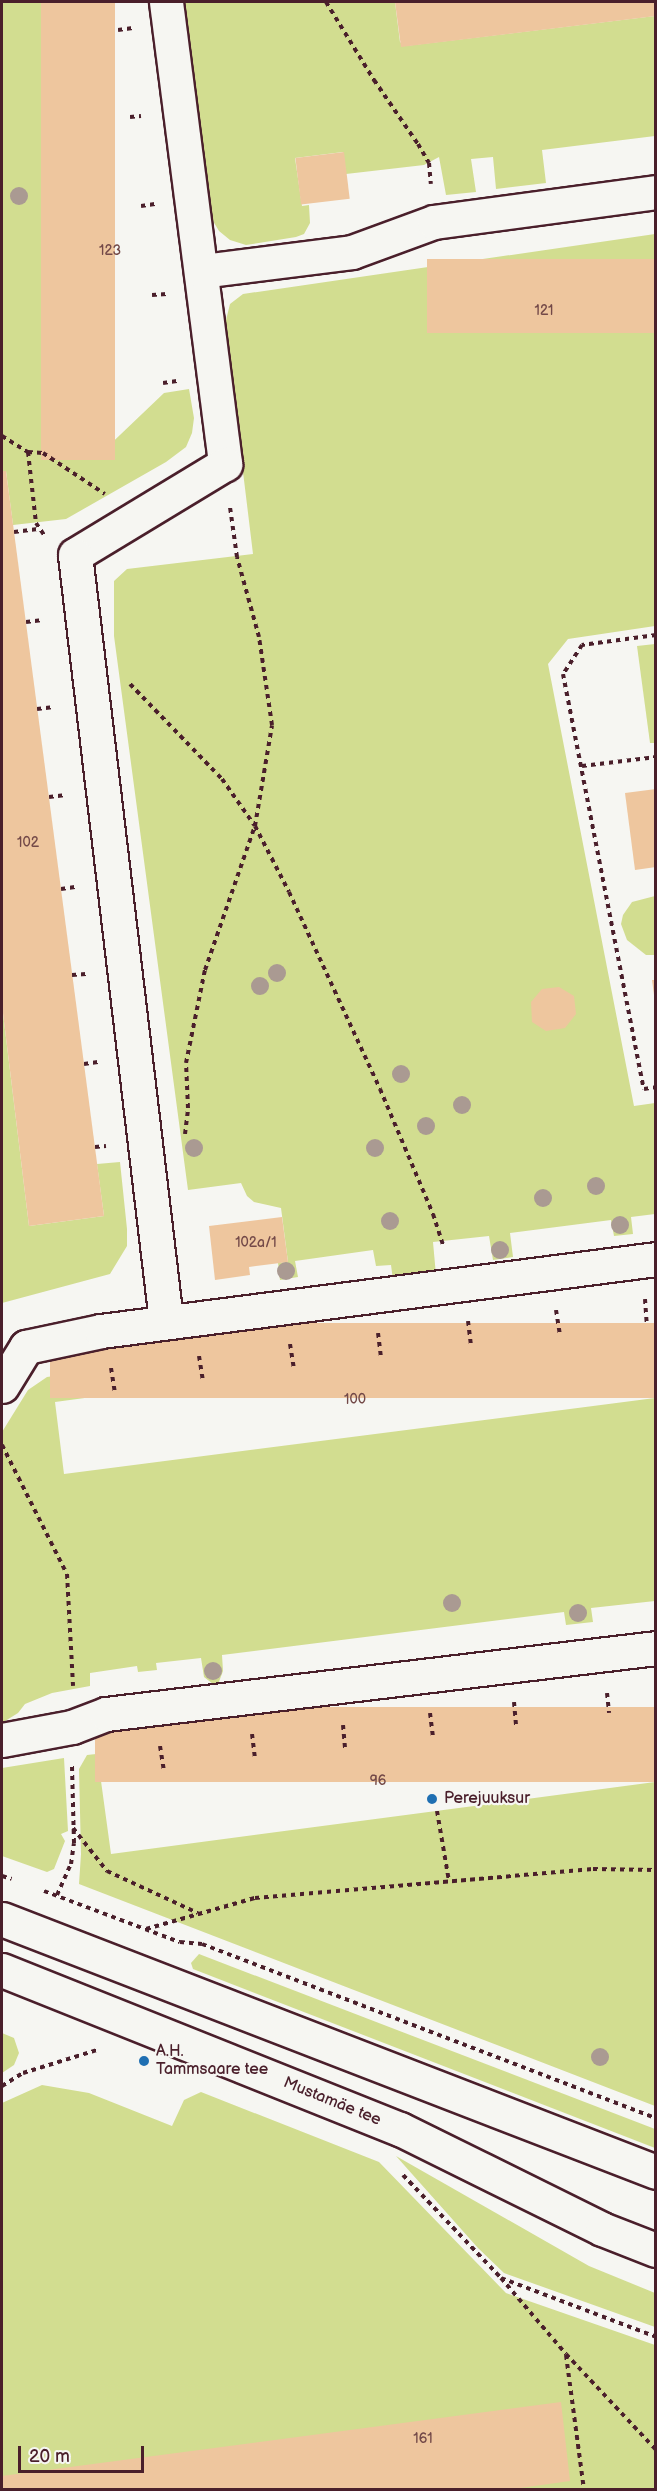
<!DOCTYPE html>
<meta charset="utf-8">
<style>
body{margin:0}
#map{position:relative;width:657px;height:2491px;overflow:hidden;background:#f6f6f2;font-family:"Balsamiq Sans",sans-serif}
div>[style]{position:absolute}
.green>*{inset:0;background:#d2dd90;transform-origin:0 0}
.building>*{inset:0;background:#eec69e;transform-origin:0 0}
.path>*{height:4px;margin-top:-2px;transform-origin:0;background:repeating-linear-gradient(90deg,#4a1f2b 0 4.5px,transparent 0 9px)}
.roads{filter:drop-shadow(2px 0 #4a1f2b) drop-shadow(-2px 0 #4a1f2b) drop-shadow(0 2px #4a1f2b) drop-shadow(0 -2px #4a1f2b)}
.minor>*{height:33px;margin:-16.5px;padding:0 16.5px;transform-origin:16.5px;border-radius:16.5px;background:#f6f6f2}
.secondary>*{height:33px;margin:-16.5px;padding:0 16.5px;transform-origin:16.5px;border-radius:16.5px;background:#f6f6f2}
.trees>*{width:18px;height:18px;margin:-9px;border-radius:50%;background:#aa9a92}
.dots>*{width:16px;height:16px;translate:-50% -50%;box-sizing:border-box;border:3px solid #f6f6f2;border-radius:50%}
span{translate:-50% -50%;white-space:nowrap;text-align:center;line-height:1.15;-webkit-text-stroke:4.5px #f6f6f2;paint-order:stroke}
.number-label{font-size:14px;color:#734948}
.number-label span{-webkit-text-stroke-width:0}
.poi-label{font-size:16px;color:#4a1f2b}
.left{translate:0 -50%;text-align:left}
.street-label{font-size:16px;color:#4a1f2b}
.frame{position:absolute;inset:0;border:3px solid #4a1f2b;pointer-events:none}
.scale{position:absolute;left:18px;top:2446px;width:126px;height:27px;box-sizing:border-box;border:3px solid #4a1f2b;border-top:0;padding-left:8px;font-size:18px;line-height:21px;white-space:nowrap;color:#4a1f2b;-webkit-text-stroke:4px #f6f6f2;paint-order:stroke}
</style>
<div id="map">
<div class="green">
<i style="clip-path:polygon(2px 2px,41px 2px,99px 455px,164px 393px,189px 389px,194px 418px,192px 433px,186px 447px,166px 462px,66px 519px,13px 525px,6px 471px,2px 471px)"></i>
<i style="clip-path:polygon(184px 2px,395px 2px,400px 42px,405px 46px,655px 16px,655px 136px,542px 150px,546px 183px,496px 189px,493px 157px,471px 159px,476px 192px,446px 195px,439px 157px,424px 165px,346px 174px,343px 152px,295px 158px,302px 206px,309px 205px,310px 223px,304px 234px,296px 237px,246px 245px,230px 240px,219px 231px,210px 216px)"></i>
<i style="clip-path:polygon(655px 234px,655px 626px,568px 639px,548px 664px,634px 1106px,655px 1103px,655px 1214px,631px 1217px,633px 1234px,614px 1236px,611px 1220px,510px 1233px,513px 1257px,493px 1260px,489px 1236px,433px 1242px,436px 1275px,393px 1280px,391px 1265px,376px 1266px,373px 1250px,295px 1261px,298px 1277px,280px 1280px,278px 1263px,288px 1262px,281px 1208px,254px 1202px,247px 1196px,241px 1183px,188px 1190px,114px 636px,114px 581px,127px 569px,253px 554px,225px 324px,230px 304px,243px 294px)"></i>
<i style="clip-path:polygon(655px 644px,655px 743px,650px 743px,637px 646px)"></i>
<i style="clip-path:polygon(655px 896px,655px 955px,646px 955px,627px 940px,621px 924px,623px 915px,632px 902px)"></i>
<i style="clip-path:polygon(2px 1005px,29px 1226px,104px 1216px,97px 1164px,120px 1162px,127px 1229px,127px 1246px,110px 1274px,2px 1303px)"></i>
<i style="left:193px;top:1356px;width:27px;height:73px;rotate:84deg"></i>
<i style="clip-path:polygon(103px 1369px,107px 1395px,55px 1402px,64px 1474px,655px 1398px,655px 1601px,591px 1608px,593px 1622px,566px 1625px,564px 1612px,222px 1655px,223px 1671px,217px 1687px,204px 1677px,201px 1658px,156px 1663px,157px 1670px,138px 1672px,137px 1666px,90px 1673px,90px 1686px,52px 1693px,25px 1704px,18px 1713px,2px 1723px,2px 1432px,28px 1390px,47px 1377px)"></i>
<i style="clip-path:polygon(151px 1748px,154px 1773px,101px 1781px,111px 1854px,655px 1782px,655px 2106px,79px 1884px,81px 1854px,79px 1769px,87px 1755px)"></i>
<i style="clip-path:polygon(64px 1758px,68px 1831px,61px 1834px,65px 1841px,54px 1869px,47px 1872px,2px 1856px,2px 1768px)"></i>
<i style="clip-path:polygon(199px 1954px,655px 2129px,655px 2148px,193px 1969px,191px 1963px)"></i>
<i style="clip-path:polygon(2px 2033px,14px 2038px,19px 2053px,14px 2065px,2px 2073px)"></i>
<i style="clip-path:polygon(42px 2085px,89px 2093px,172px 2126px,184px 2100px,201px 2092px,379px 2162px,506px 2293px,655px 2345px,655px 2489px,2px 2489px,2px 2103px)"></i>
<i style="clip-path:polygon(396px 2156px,589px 2266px,655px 2293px,655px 2327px,504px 2273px,478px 2248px)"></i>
</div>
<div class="building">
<i style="left:41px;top:2px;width:74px;height:458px"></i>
<i style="clip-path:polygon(395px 2px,656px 2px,656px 16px,401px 47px)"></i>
<i style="left:344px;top:152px;width:47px;height:49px;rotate:83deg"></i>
<i style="left:656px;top:259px;width:74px;height:229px;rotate:90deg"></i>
<i style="clip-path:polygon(2px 471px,6px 471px,104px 1216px,29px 1226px,2px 1005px)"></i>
<i style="clip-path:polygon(656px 789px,656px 867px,635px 870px,625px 793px)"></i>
<i style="clip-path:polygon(652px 980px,656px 980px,656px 995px,654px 995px)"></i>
<i style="clip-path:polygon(559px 987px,574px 996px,576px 1014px,565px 1028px,546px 1031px,532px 1022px,531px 1002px,542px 989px)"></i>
<i style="clip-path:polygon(282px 1217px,288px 1262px,249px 1267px,250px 1275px,215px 1280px,209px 1226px)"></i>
<i style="left:656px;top:1323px;width:75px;height:606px;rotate:90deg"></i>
<i style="left:656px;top:1707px;width:75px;height:561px;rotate:90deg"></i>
<i style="clip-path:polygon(561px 2402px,570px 2481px,506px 2490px,2px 2490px,2px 2476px)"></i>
</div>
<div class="path">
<i style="left:326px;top:2px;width:92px;rotate:58.4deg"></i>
<i style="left:374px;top:80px;width:78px;rotate:55.5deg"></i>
<i style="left:418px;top:144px;width:22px;rotate:60deg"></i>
<i style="left:429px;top:163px;width:21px;rotate:85deg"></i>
<i style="left:118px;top:30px;width:15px;rotate:-8deg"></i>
<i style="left:130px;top:117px;width:11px;rotate:-5deg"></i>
<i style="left:141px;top:206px;width:14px;rotate:-8deg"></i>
<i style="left:152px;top:295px;width:15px;rotate:-4deg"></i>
<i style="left:163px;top:383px;width:14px;rotate:-8deg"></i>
<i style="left:2px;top:436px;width:31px;rotate:32deg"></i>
<i style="left:28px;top:452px;width:71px;rotate:83.6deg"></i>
<i style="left:36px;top:523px;width:14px;rotate:56deg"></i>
<i style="left:28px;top:452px;width:15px;rotate:4deg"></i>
<i style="left:43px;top:453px;width:74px;rotate:33.5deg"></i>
<i style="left:14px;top:532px;width:26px;rotate:-7deg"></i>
<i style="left:26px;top:622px;width:17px;rotate:-7deg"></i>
<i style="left:656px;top:635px;width:75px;rotate:172.3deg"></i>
<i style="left:582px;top:645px;width:35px;rotate:123deg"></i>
<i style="left:563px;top:674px;width:423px;rotate:79deg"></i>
<i style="left:644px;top:1089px;width:12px;rotate:-9deg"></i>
<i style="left:130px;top:684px;width:132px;rotate:45.9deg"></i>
<i style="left:222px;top:779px;width:57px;rotate:54.9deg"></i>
<i style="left:255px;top:826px;width:74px;rotate:62.7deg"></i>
<i style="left:289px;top:892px;width:217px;rotate:65.2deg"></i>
<i style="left:380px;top:1089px;width:136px;rotate:67deg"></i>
<i style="left:433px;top:1214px;width:35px;rotate:72deg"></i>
<i style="left:37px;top:709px;width:17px;rotate:-7deg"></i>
<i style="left:582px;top:766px;width:75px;rotate:-6.9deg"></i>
<i style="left:49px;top:797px;width:17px;rotate:-7deg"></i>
<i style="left:61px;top:889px;width:14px;rotate:-8deg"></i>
<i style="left:72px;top:975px;width:14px;rotate:-4deg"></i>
<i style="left:84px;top:1064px;width:14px;rotate:-8deg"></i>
<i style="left:185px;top:1134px;width:26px;rotate:-83deg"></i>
<i style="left:188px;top:1108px;width:45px;rotate:-92.5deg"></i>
<i style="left:186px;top:1063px;width:95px;rotate:-78.5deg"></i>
<i style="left:205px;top:970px;width:152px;rotate:-70.9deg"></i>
<i style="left:255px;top:826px;width:102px;rotate:-80.4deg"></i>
<i style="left:272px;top:725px;width:89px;rotate:-98.4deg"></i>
<i style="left:259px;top:637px;width:83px;rotate:-105.4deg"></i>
<i style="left:237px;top:557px;width:50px;rotate:-98deg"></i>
<i style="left:95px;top:1147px;width:11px;rotate:-5deg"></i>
<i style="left:645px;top:1299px;width:26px;rotate:86deg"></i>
<i style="left:556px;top:1310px;width:26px;rotate:81deg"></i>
<i style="left:468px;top:1321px;width:26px;rotate:83deg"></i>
<i style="left:378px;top:1333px;width:26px;rotate:83deg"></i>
<i style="left:290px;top:1344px;width:26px;rotate:81deg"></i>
<i style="left:199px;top:1356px;width:26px;rotate:81deg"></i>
<i style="left:111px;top:1368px;width:26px;rotate:81deg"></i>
<i style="left:2px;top:1445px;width:144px;rotate:63.3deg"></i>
<i style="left:67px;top:1574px;width:112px;rotate:86.9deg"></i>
<i style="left:607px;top:1693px;width:20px;rotate:84deg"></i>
<i style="left:514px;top:1702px;width:23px;rotate:85deg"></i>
<i style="left:430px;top:1713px;width:23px;rotate:83deg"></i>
<i style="left:343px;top:1725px;width:23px;rotate:85deg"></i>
<i style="left:252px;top:1734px;width:26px;rotate:83deg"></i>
<i style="left:160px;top:1746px;width:26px;rotate:81deg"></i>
<i style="left:437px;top:1811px;width:71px;rotate:80.3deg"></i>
<i style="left:73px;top:1828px;width:55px;rotate:51.7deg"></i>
<i style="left:107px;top:1871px;width:100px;rotate:24.8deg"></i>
<i style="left:2px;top:1876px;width:10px;rotate:17deg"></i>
<i style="left:44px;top:1891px;width:145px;rotate:20.6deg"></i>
<i style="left:180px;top:1942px;width:22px;rotate:5deg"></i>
<i style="left:202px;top:1944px;width:486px;rotate:21deg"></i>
<i style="left:57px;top:1895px;width:34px;rotate:-66deg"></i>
<i style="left:71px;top:1864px;width:21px;rotate:-82deg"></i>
<i style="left:74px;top:1843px;width:79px;rotate:-91.5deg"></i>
<i style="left:146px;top:1929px;width:113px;rotate:-15.9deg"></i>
<i style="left:255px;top:1898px;width:339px;rotate:-4.9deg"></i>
<i style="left:593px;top:1869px;width:63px;rotate:0.9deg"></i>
<i style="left:2px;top:2086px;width:25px;rotate:-32deg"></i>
<i style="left:23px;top:2073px;width:77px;rotate:-17.3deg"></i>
<i style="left:403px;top:2175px;width:142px;rotate:46.4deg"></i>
<i style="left:501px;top:2278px;width:166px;rotate:20.8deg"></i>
<i style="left:501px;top:2278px;width:100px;rotate:49.5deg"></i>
<i style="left:566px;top:2354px;width:132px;rotate:46.8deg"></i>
<i style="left:566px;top:2355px;width:136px;rotate:82.4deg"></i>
<i style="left:506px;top:2489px;width:1px;rotate:90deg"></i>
</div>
<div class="roads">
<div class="minor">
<i style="left:166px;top:2px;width:466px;rotate:82.7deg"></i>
<i style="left:225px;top:464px;width:175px;rotate:148.8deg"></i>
<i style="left:75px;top:555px;width:770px;rotate:83.22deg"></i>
<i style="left:202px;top:271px;width:151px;rotate:-7.2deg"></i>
<i style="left:352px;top:252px;width:87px;rotate:-20.1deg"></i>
<i style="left:434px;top:222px;width:224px;rotate:-7.7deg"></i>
<i style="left:2px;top:1386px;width:46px;rotate:-58.4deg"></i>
<i style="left:26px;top:1347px;width:77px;rotate:-12deg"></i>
<i style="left:101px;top:1331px;width:560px;rotate:-7.39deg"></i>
<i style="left:2px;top:1740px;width:71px;rotate:-10.5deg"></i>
<i style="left:72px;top:1727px;width:36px;rotate:-21deg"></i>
<i style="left:106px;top:1714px;width:554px;rotate:-6.84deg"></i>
</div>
<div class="secondary">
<i style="left:2px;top:1919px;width:701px;rotate:21.15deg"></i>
<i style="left:2px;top:1970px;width:429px;rotate:21.8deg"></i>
<i style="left:400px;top:2129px;width:225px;rotate:26.3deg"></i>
<i style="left:602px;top:2229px;width:58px;rotate:21.3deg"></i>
</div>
</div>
<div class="trees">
<i style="left:19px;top:196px"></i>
<i style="left:277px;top:973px"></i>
<i style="left:260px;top:986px"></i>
<i style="left:401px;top:1074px"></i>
<i style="left:462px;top:1105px"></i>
<i style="left:426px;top:1126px"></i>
<i style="left:194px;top:1148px"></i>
<i style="left:375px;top:1148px"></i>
<i style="left:596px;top:1186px"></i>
<i style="left:543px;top:1198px"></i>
<i style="left:390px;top:1221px"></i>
<i style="left:620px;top:1225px"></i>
<i style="left:500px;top:1250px"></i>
<i style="left:286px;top:1271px"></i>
<i style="left:452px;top:1603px"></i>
<i style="left:578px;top:1613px"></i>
<i style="left:213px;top:1671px"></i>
<i style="left:600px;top:2057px"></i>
</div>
<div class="dots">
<i style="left:432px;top:1799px;background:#1f6fb2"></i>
<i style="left:144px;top:2061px;background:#1f6fb2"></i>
</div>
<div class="number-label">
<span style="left:110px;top:251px">123</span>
<span style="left:544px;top:311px">121</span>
<span style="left:28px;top:843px">102</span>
<span style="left:256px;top:1243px">102a/1</span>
<span style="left:355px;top:1400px">100</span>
<span style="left:378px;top:1781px">96</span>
<span style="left:423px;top:2439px">161</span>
</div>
<div class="poi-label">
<span class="left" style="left:444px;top:1799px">Perejuuksur</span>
<span class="left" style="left:156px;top:2061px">A.H.<br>Tammsaare tee</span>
</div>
<div class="street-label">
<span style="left:332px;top:2102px;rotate:22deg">Mustamäe tee</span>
</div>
<div class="frame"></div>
<div class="scale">20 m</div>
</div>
